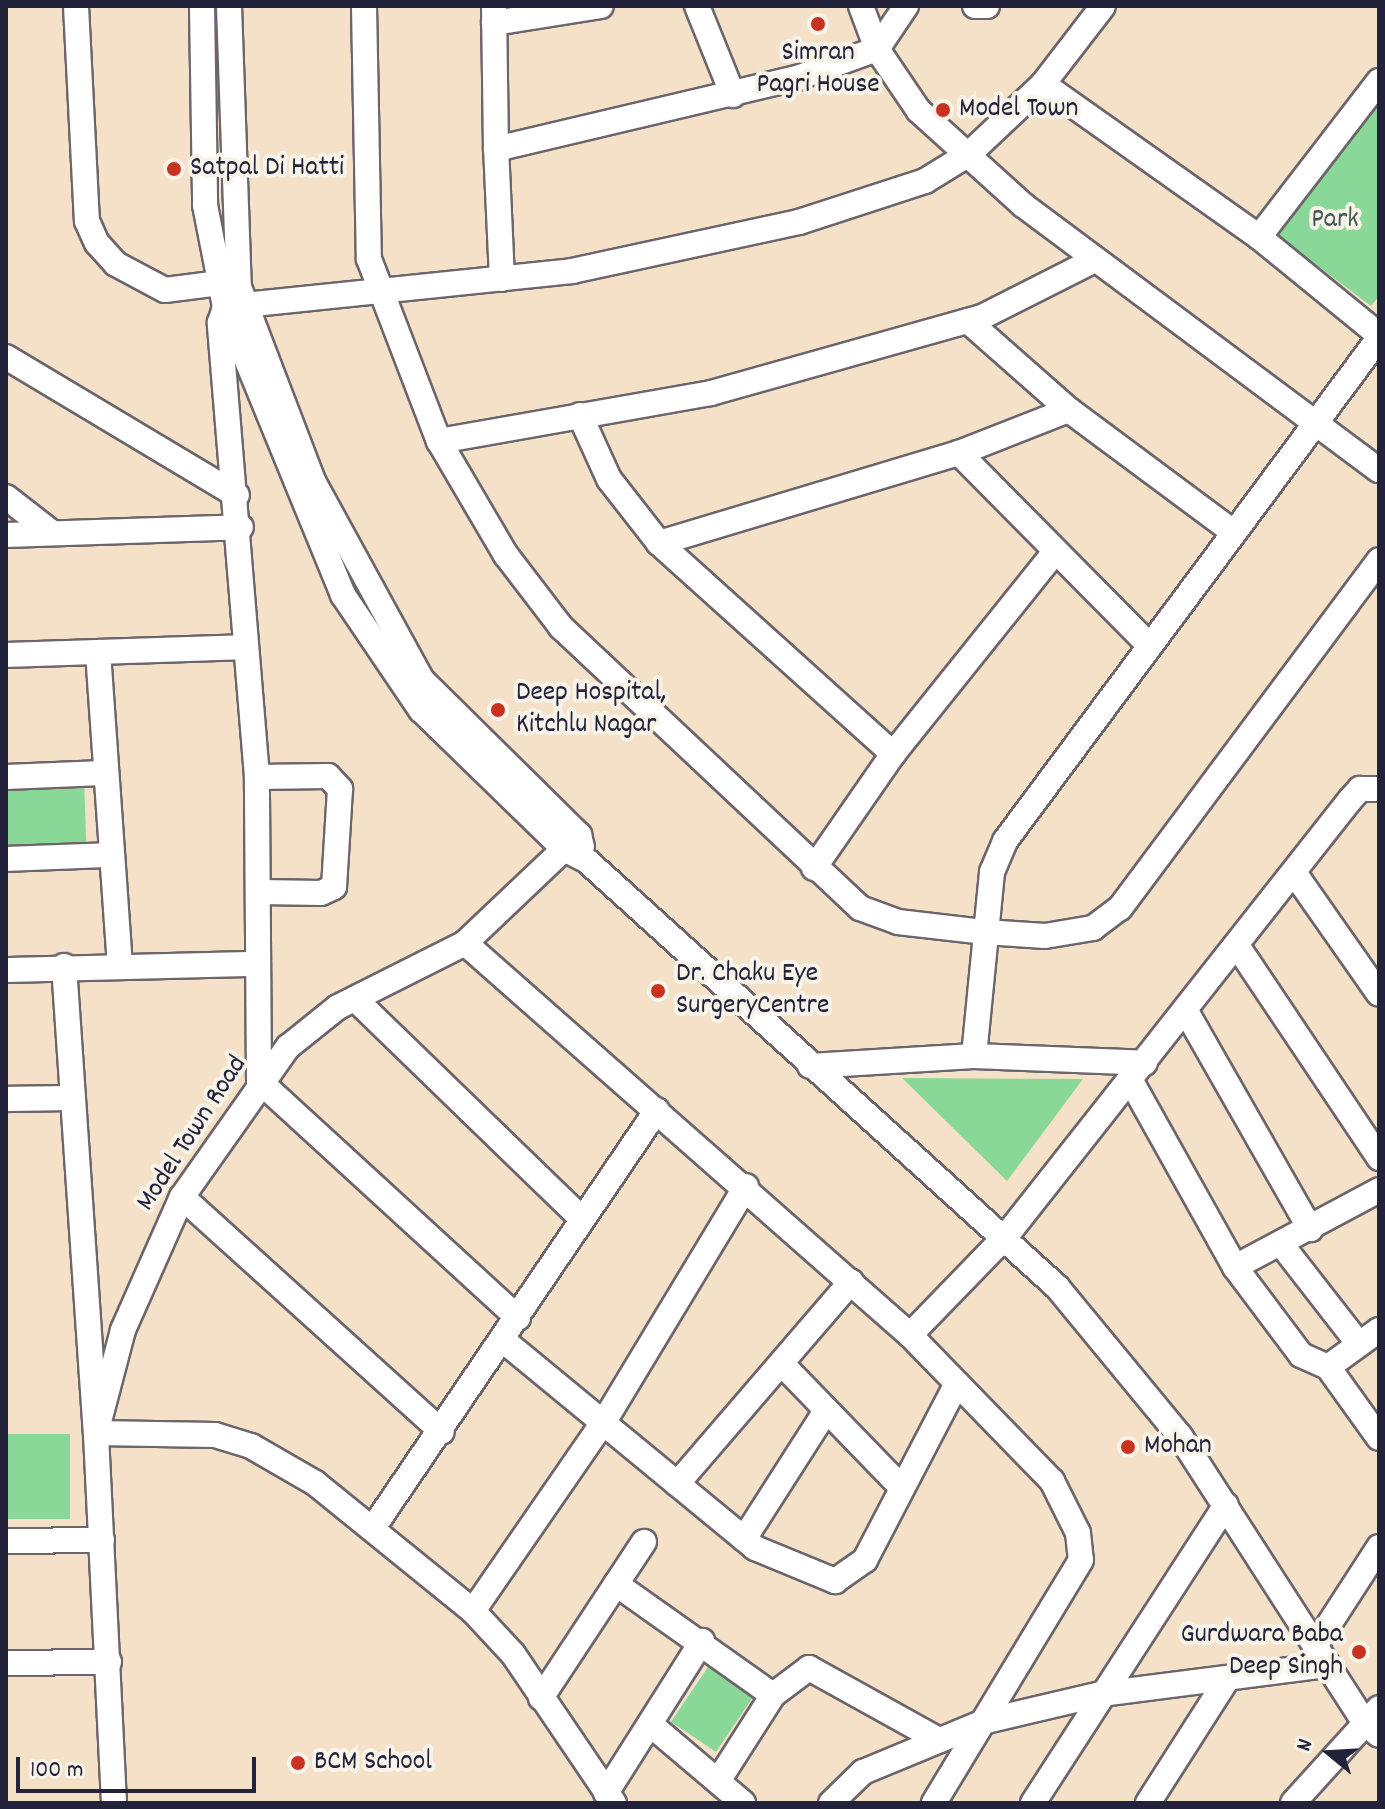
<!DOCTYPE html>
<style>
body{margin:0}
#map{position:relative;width:1385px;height:1809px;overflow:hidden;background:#f4e1c8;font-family:Dekko,sans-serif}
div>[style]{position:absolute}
.green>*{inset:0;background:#89d897;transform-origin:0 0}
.roads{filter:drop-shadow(2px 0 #6c656c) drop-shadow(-2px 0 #6c656c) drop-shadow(0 2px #6c656c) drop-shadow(0 -2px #6c656c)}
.minor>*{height:24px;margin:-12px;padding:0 12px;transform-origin:12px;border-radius:12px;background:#fff}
.dots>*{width:22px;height:22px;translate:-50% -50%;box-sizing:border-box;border:4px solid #f7f3e8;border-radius:50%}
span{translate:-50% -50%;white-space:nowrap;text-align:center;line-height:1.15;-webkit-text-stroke:8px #f7f3e8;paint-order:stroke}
.poi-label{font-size:28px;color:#22223b}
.left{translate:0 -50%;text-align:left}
.right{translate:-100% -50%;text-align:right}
.park-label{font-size:28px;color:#415957}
.street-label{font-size:28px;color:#22223b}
.frame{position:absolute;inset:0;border:8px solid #22223b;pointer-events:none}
.north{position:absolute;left:1289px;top:1713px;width:80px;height:80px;-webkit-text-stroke:6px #f7f3e8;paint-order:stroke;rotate:288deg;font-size:22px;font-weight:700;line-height:32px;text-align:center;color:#22223b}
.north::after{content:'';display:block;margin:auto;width:28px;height:36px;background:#22223b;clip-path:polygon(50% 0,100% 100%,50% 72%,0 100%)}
.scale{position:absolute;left:16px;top:1757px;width:240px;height:36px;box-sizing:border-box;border:4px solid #22223b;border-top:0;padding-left:10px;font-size:24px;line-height:28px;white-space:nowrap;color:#22223b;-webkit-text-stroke:6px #f7f3e8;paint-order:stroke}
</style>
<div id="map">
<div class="green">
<i style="clip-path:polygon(1379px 85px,1379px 296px,1371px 306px,1273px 232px)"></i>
<i style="left:84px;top:780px;width:66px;height:78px;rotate:88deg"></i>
<i style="clip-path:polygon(902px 1078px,1083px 1079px,1007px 1181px)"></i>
<i style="left:70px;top:1434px;width:85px;height:64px;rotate:90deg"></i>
<i style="left:708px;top:1667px;width:54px;height:66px;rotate:34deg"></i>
</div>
<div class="roads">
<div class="minor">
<i style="left:76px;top:6px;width:215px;rotate:87.1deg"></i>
<i style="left:87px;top:221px;width:24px;rotate:66deg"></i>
<i style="left:97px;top:243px;width:28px;rotate:48deg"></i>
<i style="left:116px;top:264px;width:55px;rotate:28deg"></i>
<i style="left:165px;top:290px;width:71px;rotate:-7.3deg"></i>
<i style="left:202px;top:6px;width:199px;rotate:89.1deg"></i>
<i style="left:205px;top:205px;width:104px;rotate:78.9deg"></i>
<i style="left:225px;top:307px;width:311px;rotate:67.7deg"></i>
<i style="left:343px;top:595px;width:139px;rotate:55.9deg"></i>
<i style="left:421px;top:710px;width:199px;rotate:44.2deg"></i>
<i style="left:564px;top:849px;width:25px;rotate:27deg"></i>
<i style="left:586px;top:860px;width:636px;rotate:42.19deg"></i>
<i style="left:1057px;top:1287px;width:193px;rotate:50.5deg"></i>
<i style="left:1180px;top:1436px;width:341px;rotate:57.2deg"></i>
<i style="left:1365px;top:1723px;width:18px;rotate:41deg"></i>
<i style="left:229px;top:6px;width:281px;rotate:88deg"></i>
<i style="left:239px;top:287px;width:208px;rotate:69.1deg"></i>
<i style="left:313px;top:481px;width:227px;rotate:61.3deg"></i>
<i style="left:422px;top:680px;width:221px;rotate:44.6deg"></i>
<i style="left:579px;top:835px;width:12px;rotate:76deg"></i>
<i style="left:364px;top:6px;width:253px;rotate:88.9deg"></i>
<i style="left:369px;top:259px;width:195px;rotate:69deg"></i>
<i style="left:439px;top:441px;width:132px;rotate:59.6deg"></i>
<i style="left:506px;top:555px;width:91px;rotate:52.6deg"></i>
<i style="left:561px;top:627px;width:410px;rotate:43.2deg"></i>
<i style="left:860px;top:908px;width:40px;rotate:20.2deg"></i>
<i style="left:898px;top:922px;width:88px;rotate:6.6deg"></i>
<i style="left:985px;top:932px;width:60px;rotate:3.8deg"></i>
<i style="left:1045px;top:936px;width:49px;rotate:-9.5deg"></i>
<i style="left:1093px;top:928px;width:34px;rotate:-37deg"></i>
<i style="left:1120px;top:908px;width:434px;rotate:-53.3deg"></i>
<i style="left:494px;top:6px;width:143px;rotate:89.2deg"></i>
<i style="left:697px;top:6px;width:96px;rotate:68deg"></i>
<i style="left:861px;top:6px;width:46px;rotate:69.6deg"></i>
<i style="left:877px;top:49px;width:75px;rotate:55.9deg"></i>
<i style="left:919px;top:111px;width:140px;rotate:42.1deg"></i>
<i style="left:1023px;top:205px;width:444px;rotate:36.7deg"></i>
<i style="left:975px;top:6px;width:12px"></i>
<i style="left:494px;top:23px;width:108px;rotate:-9deg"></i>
<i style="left:1043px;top:84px;width:265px;rotate:35.3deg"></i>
<i style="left:1259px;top:237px;width:155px;rotate:39.2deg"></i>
<i style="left:1259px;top:237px;width:197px;rotate:-52.4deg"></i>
<i style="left:502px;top:279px;width:130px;rotate:-92.6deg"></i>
<i style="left:496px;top:149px;width:309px;rotate:-13.3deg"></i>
<i style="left:797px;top:78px;width:85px;rotate:-19.9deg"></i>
<i style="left:877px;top:49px;width:52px;rotate:-56deg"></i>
<i style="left:968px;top:321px;width:135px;rotate:41.4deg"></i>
<i style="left:6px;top:357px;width:269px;rotate:30.9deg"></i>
<i style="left:580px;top:415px;width:70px;rotate:65.6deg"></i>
<i style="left:609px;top:479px;width:81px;rotate:52deg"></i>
<i style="left:659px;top:543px;width:315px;rotate:42deg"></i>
<i style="left:439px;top:441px;width:276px;rotate:-10deg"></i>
<i style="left:711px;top:393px;width:281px;rotate:-15.7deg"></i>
<i style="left:982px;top:317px;width:122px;rotate:-26.8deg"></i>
<i style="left:6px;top:497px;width:57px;rotate:37.9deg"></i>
<i style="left:6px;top:535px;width:235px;rotate:-1.9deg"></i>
<i style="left:659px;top:543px;width:313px;rotate:-16.7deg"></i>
<i style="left:1148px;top:644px;width:269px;rotate:-134.7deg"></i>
<i style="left:959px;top:453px;width:118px;rotate:-21.4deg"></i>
<i style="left:1069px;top:410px;width:203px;rotate:36.6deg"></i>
<i style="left:98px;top:652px;width:312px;rotate:86deg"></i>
<i style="left:6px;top:655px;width:239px;rotate:-1.9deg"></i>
<i style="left:6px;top:777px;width:97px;rotate:-2.4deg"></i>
<i style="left:257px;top:777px;width:71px;rotate:-0.8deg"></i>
<i style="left:328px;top:776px;width:18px;rotate:47deg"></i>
<i style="left:340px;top:789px;width:98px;rotate:93.5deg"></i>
<i style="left:334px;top:887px;width:14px;rotate:155deg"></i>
<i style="left:321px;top:893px;width:61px;rotate:-179.1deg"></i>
<i style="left:6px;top:859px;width:102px;rotate:-2.2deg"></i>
<i style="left:814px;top:868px;width:139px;rotate:-55.3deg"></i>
<i style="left:893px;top:754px;width:259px;rotate:-51.3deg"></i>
<i style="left:1295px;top:874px;width:146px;rotate:55deg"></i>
<i style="left:465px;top:943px;width:593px;rotate:41.38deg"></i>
<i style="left:910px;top:1335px;width:204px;rotate:45.8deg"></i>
<i style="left:1052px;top:1481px;width:58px;rotate:63.4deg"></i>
<i style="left:1078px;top:1533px;width:27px;rotate:84deg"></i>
<i style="left:1081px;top:1560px;width:284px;rotate:121.2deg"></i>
<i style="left:1238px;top:947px;width:254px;rotate:56.2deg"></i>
<i style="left:64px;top:966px;width:468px;rotate:86.1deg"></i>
<i style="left:96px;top:1433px;width:119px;rotate:1deg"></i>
<i style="left:215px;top:1435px;width:38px;rotate:17deg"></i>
<i style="left:251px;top:1446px;width:74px;rotate:30deg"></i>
<i style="left:315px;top:1483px;width:203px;rotate:39deg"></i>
<i style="left:473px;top:1611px;width:59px;rotate:47.1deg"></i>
<i style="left:513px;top:1654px;width:180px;rotate:55.9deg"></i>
<i style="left:6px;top:970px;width:250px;rotate:-1.4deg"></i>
<i style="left:355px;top:999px;width:315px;rotate:44.1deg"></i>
<i style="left:1187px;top:1013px;width:249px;rotate:60.3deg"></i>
<i style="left:974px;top:1056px;width:185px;rotate:-84.4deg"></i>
<i style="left:992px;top:872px;width:34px;rotate:-67deg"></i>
<i style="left:1005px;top:841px;width:627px;rotate:-53.37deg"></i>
<i style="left:810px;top:1066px;width:164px;rotate:-3.5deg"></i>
<i style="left:974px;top:1056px;width:171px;rotate:2.3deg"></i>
<i style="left:1131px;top:1081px;width:213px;rotate:60.8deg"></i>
<i style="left:1235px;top:1267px;width:110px;rotate:53.1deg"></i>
<i style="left:1301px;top:1355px;width:30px;rotate:24deg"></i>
<i style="left:1328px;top:1367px;width:87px;rotate:54.3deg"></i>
<i style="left:6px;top:1099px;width:67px;rotate:-0.9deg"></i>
<i style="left:182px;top:1197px;width:350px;rotate:42.1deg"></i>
<i style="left:1281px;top:1244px;width:125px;rotate:52.1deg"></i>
<i style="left:1235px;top:1267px;width:163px;rotate:-28.1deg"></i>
<i style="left:518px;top:1318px;width:351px;rotate:-137.5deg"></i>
<i style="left:259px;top:1081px;width:304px;rotate:-90.4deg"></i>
<i style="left:257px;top:777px;width:456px;rotate:-94.7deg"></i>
<i style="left:220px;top:323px;width:17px;rotate:-73deg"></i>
<i style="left:225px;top:307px;width:349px;rotate:-5.9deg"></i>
<i style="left:572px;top:271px;width:232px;rotate:-12.2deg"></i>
<i style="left:799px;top:222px;width:133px;rotate:-18deg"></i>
<i style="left:925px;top:181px;width:52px;rotate:-31.5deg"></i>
<i style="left:969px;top:154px;width:102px;rotate:-43.4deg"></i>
<i style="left:1043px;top:84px;width:98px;rotate:-52.4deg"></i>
<i style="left:910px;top:1335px;width:138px;rotate:-45.9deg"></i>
<i style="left:1006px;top:1236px;width:555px;rotate:-51.73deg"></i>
<i style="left:1350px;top:800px;width:15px;rotate:-48deg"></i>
<i style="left:1360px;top:789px;width:19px"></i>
<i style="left:504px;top:1341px;width:325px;rotate:39.5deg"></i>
<i style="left:755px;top:1548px;width:87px;rotate:22.4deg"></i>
<i style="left:835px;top:1581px;width:37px;rotate:-35deg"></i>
<i style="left:865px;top:1560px;width:199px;rotate:-62.5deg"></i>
<i style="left:782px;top:1364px;width:171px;rotate:45.9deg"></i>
<i style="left:1328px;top:1367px;width:63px;rotate:-36deg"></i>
<i style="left:677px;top:1484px;width:267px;rotate:-49.3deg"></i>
<i style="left:373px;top:1528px;width:505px;rotate:-55.81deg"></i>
<i style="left:744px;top:1539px;width:152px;rotate:-57.4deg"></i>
<i style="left:6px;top:1541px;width:96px;rotate:-0.6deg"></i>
<i style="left:616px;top:1584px;width:192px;rotate:35.3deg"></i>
<i style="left:773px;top:1695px;width:102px;rotate:122.6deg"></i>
<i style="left:473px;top:1611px;width:232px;rotate:-55.4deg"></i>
<i style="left:605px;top:1420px;width:273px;rotate:-58.9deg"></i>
<i style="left:1315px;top:1646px;width:118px;rotate:-57.1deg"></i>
<i style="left:6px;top:1663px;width:103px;rotate:-0.6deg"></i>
<i style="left:773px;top:1695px;width:45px;rotate:-36.9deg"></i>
<i style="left:809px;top:1668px;width:149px;rotate:29deg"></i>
<i style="left:541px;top:1698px;width:187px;rotate:-56.6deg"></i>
<i style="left:650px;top:1724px;width:122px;rotate:40.3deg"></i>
<i style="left:606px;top:1793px;width:180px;rotate:-57.7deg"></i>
<i style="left:114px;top:1803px;width:370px;rotate:-92.8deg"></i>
<i style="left:96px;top:1433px;width:106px;rotate:-75.3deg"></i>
<i style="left:123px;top:1330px;width:145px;rotate:-66.1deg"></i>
<i style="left:182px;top:1197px;width:184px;rotate:-54.8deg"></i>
<i style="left:288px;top:1047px;width:64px;rotate:-38.7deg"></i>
<i style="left:338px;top:1007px;width:142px;rotate:-26.7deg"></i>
<i style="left:465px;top:943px;width:157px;rotate:-43.5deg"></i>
<i style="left:831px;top:1803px;width:45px;rotate:-44.1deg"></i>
<i style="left:863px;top:1772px;width:133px;rotate:-22.5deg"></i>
<i style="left:986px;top:1721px;width:118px;rotate:-13.2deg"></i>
<i style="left:1101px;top:1694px;width:229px;rotate:-7.3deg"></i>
<i style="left:1033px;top:1803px;width:355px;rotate:-57.1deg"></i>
<i style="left:1148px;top:1803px;width:148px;rotate:-57.4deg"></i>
<i style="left:1293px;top:1803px;width:128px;rotate:-47.8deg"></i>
</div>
</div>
<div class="dots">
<i style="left:818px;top:24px;background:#c8321e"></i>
<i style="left:943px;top:110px;background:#c8321e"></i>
<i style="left:174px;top:169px;background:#c8321e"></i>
<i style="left:498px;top:710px;background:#c8321e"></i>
<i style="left:658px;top:991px;background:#c8321e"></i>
<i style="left:1128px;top:1447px;background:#c8321e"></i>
<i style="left:1359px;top:1652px;background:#c8321e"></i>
<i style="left:298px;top:1763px;background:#c8321e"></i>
</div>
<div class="poi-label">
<span style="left:818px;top:70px">Simran<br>Pagri House</span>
<span class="left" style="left:959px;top:110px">Model Town</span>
<span class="left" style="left:190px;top:169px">Satpal Di Hatti</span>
<span class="left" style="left:516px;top:710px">Deep Hospital,<br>Kitchlu Nagar</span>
<span class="left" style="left:676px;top:991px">Dr. Chaku Eye<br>SurgeryCentre</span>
<span class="left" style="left:1144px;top:1447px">Mohan</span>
<span class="right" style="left:1343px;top:1652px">Gurdwara Baba<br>Deep Singh</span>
<span class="left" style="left:314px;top:1763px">BCM School</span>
</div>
<div class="park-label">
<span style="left:1335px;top:221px">Park</span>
</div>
<div class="street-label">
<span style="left:193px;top:1134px;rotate:-57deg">Model Town Road</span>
</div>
<div class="frame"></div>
<div class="north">N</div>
<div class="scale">100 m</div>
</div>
